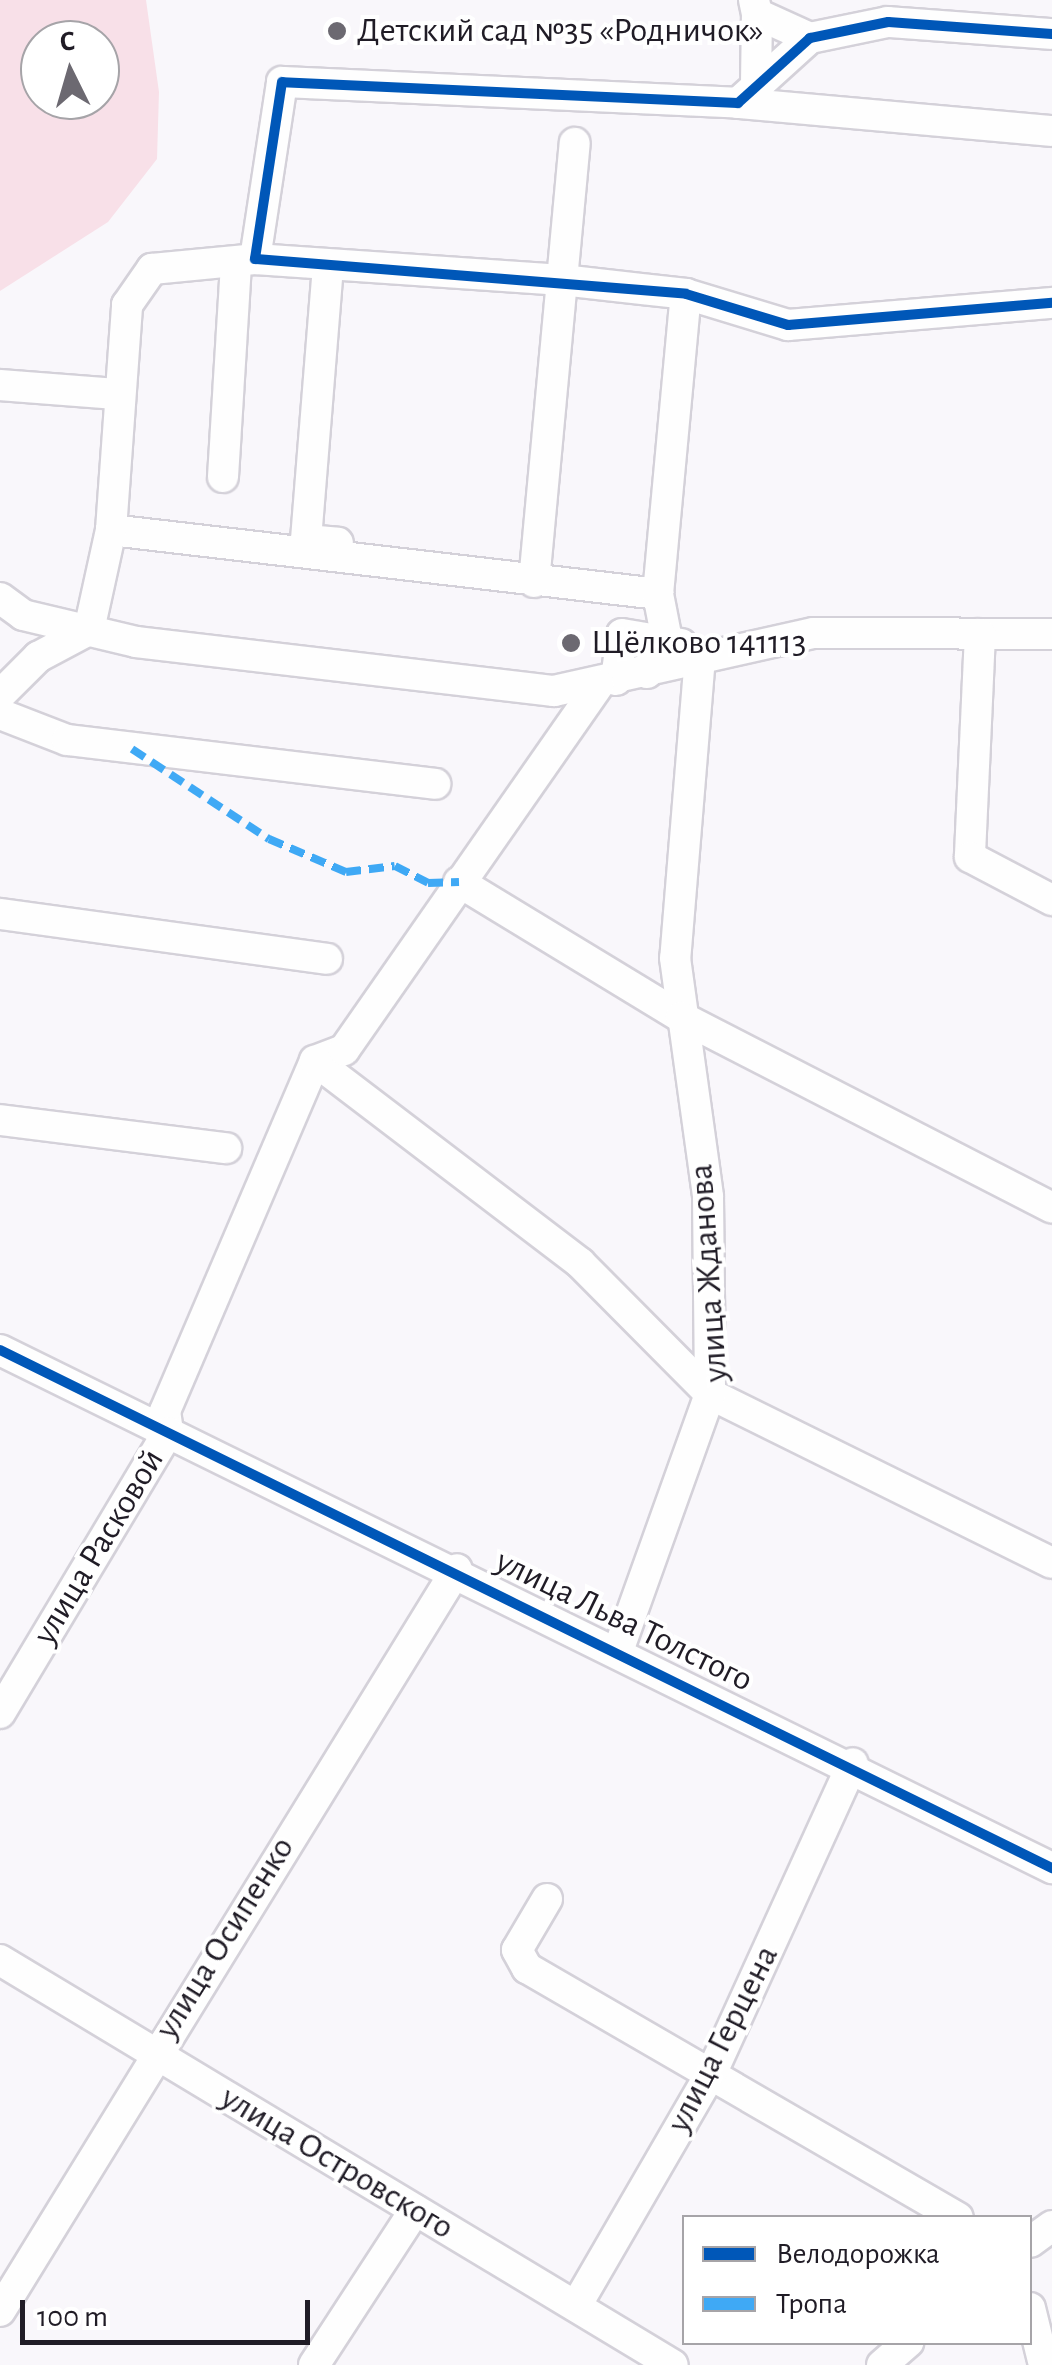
<!DOCTYPE html>
<meta charset="utf-8">
<style>
body{margin:0}
#map{position:relative;width:1052px;height:2365px;overflow:hidden;background:#f9f7fb;font-family:"Alegreya Sans",sans-serif}
div>[style]{position:absolute}
.green>*{inset:0;background:#f8e0e8}
.roads{filter:drop-shadow(2px 0 #d4d1d9) drop-shadow(-2px 0 #d4d1d9) drop-shadow(0 2px #d4d1d9) drop-shadow(0 -2px #d4d1d9)}
.minor>*{height:30px;margin:-15px;padding:0 15px;transform-origin:15px;border-radius:15px;background:#fefefe}
.quiet>*{height:8px;margin-top:-4px;transform-origin:0;background:repeating-linear-gradient(90deg,#3fa9f5 0 15px,transparent 0 23px)}
.cycleway>*{height:10px;margin:-5px;padding:0 5px;transform-origin:5px;border-radius:5px;background:#0057b8}
.dots>*{width:28px;height:28px;translate:-50% -50%;box-sizing:border-box;border:5px solid #fff;border-radius:50%}
span{translate:-50% -50%;white-space:nowrap;text-align:center;line-height:1.15;-webkit-text-stroke:8px #fff;paint-order:stroke}
.poi-label{font-size:35px;color:#201c26}
.left{translate:0 -50%;text-align:left}
.street-label{font-size:35px;color:#201c26}
.legend{position:absolute;left:682px;top:2215px;width:350px;height:130px;box-sizing:border-box;background:#fff;border:2px solid #a6a4a8;margin:0;padding:12px 18px;list-style:none;font-size:30px;color:#201c26}
.legend li{display:flex;align-items:center;gap:20px;height:50px}
.legend b{width:50px;border:2px solid #a6a4a8}
.north{position:absolute;left:20px;top:20px;width:100px;height:100px;box-sizing:border-box;background:#fff;border:2px solid #a6a4a8;border-radius:50%;rotate:355deg;font-size:28px;font-weight:700;line-height:40px;text-align:center;color:#201c26}
.north::after{content:'';display:block;margin:auto;width:35px;height:45px;background:#6c6971;clip-path:polygon(50% 0,100% 100%,50% 72%,0 100%)}
.scale{position:absolute;left:20px;top:2300px;width:290px;height:45px;box-sizing:border-box;border:5px solid #201c26;border-top:0;padding-left:12px;font-size:30px;line-height:35px;white-space:nowrap;color:#201c26;-webkit-text-stroke:8px #fff;paint-order:stroke}
</style>
<div id="map">
<div class="green">
<i style="clip-path:polygon(evenodd,0 0,146px 0,159px 92px,157px 159px,108px 222px,0 291px,0 0,40px 40px,100px 40px,100px 100px,40px 100px,40px 40px)"></i>
</div>
<div class="roads">
<div class="minor">
<i style="left:754px;top:0;width:14px;rotate:78deg"></i>
<i style="left:757px;top:14px;width:58px;rotate:24.4deg"></i>
<i style="left:756px;top:84px;width:70px;rotate:-89.2deg"></i>
<i style="left:738px;top:103px;width:315px;rotate:5.1deg"></i>
<i style="left:255px;top:259px;width:179px;rotate:-81.3deg"></i>
<i style="left:282px;top:82px;width:456px;rotate:2.6deg"></i>
<i style="left:738px;top:103px;width:97px;rotate:-42.1deg"></i>
<i style="left:810px;top:38px;width:80px;rotate:-11.6deg"></i>
<i style="left:888px;top:22px;width:164px;rotate:4.2deg"></i>
<i style="left:328px;top:266px;width:275px;rotate:94.6deg"></i>
<i style="left:306px;top:540px;width:32px;rotate:5deg"></i>
<i style="left:0;top:385px;width:118px;rotate:4.4deg"></i>
<i style="left:223px;top:477px;width:213px;rotate:-86.5deg"></i>
<i style="left:111px;top:530px;width:551px;rotate:6.67deg"></i>
<i style="left:534px;top:582px;width:441px;rotate:-84.7deg"></i>
<i style="left:0;top:598px;width:29px;rotate:36deg"></i>
<i style="left:23px;top:615px;width:116px;rotate:13.4deg"></i>
<i style="left:136px;top:642px;width:421px;rotate:6.7deg"></i>
<i style="left:554px;top:691px;width:266px;rotate:-12.6deg"></i>
<i style="left:814px;top:633px;width:238px;rotate:0.2deg"></i>
<i style="left:980px;top:634px;width:223px;rotate:92.6deg"></i>
<i style="left:970px;top:857px;width:93px;rotate:27.7deg"></i>
<i style="left:700px;top:657px;width:302px;rotate:94.7deg"></i>
<i style="left:675px;top:958px;width:241px;rotate:82.1deg"></i>
<i style="left:708px;top:1197px;width:197px;rotate:89.4deg"></i>
<i style="left:710px;top:1394px;width:381px;rotate:26.3deg"></i>
<i style="left:647px;top:673px;width:42px;rotate:-63.4deg"></i>
<i style="left:666px;top:635px;width:42px;rotate:-101deg"></i>
<i style="left:658px;top:594px;width:301px;rotate:-84.7deg"></i>
<i style="left:616px;top:680px;width:46px;rotate:-82.6deg"></i>
<i style="left:622px;top:634px;width:60px;rotate:9.6deg"></i>
<i style="left:0;top:695px;width:54px;rotate:-45deg"></i>
<i style="left:38px;top:657px;width:58px;rotate:-27.9deg"></i>
<i style="left:89px;top:630px;width:102px;rotate:-77.6deg"></i>
<i style="left:111px;top:530px;width:226px;rotate:-85.9deg"></i>
<i style="left:127px;top:305px;width:44px;rotate:-55.2deg"></i>
<i style="left:152px;top:269px;width:103px;rotate:-5.5deg"></i>
<i style="left:255px;top:259px;width:308px;rotate:3.9deg"></i>
<i style="left:562px;top:280px;width:125px;rotate:6.4deg"></i>
<i style="left:686px;top:294px;width:107px;rotate:16.9deg"></i>
<i style="left:788px;top:325px;width:265px;rotate:-4.8deg"></i>
<i style="left:0;top:714px;width:72px;rotate:21.2deg"></i>
<i style="left:67px;top:740px;width:371px;rotate:6.8deg"></i>
<i style="left:459px;top:882px;width:260px;rotate:31.3deg"></i>
<i style="left:681px;top:1017px;width:417px;rotate:27.2deg"></i>
<i style="left:0;top:914px;width:330px;rotate:7.8deg"></i>
<i style="left:315px;top:1061px;width:333px;rotate:37.3deg"></i>
<i style="left:580px;top:1263px;width:185px;rotate:45.2deg"></i>
<i style="left:710px;top:1394px;width:270px;rotate:109.7deg"></i>
<i style="left:0;top:1120px;width:228px;rotate:7.1deg"></i>
<i style="left:0;top:1350px;width:1173px;rotate:26.22deg"></i>
<i style="left:168px;top:1432px;width:21px;rotate:-98deg"></i>
<i style="left:165px;top:1411px;width:381px;rotate:-66.8deg"></i>
<i style="left:315px;top:1061px;width:31px;rotate:-21deg"></i>
<i style="left:344px;top:1050px;width:445px;rotate:-55.1deg"></i>
<i style="left:0;top:1713px;width:327px;rotate:-59.1deg"></i>
<i style="left:547px;top:1899px;width:59px;rotate:120.5deg"></i>
<i style="left:517px;top:1950px;width:21px;rotate:61deg"></i>
<i style="left:527px;top:1968px;width:498px;rotate:30.1deg"></i>
<i style="left:0;top:1960px;width:785px;rotate:31.04deg"></i>
<i style="left:1030px;top:2242px;width:27px;rotate:-36deg"></i>
<i style="left:576px;top:2306px;width:273px;rotate:-59.9deg"></i>
<i style="left:713px;top:2070px;width:337px;rotate:-65.5deg"></i>
<i style="left:1030px;top:2308px;width:59px;rotate:76.2deg"></i>
<i style="left:0;top:2311px;width:871px;rotate:-58.37deg"></i>
<i style="left:314px;top:2365px;width:185px;rotate:-56.9deg"></i>
<i style="left:882px;top:2365px;width:35px;rotate:-41deg"></i>
</div>
</div>
<div class="quiet">
<i style="left:132px;top:749px;width:164px;rotate:33.3deg"></i>
<i style="left:269px;top:839px;width:84px;rotate:23.2deg"></i>
<i style="left:346px;top:872px;width:49px;rotate:-7deg"></i>
<i style="left:395px;top:866px;width:37px;rotate:27deg"></i>
<i style="left:428px;top:883px;width:31px;rotate:-2deg"></i>
</div>
<div class="cycleway">
<i style="left:1052px;top:34px;width:164px;rotate:-175.8deg"></i>
<i style="left:888px;top:22px;width:80px;rotate:168.4deg"></i>
<i style="left:810px;top:38px;width:97px;rotate:137.9deg"></i>
<i style="left:738px;top:103px;width:456px;rotate:-177.4deg"></i>
<i style="left:282px;top:82px;width:179px;rotate:98.7deg"></i>
<i style="left:255px;top:259px;width:432px;rotate:4.6deg"></i>
<i style="left:686px;top:294px;width:107px;rotate:16.9deg"></i>
<i style="left:788px;top:325px;width:265px;rotate:-4.8deg"></i>
<i style="left:0;top:1350px;width:1173px;rotate:26.22deg"></i>
</div>
<div class="dots">
<i style="left:337px;top:31px;background:#6c6971"></i>
<i style="left:571px;top:643px;background:#6c6971"></i>
</div>
<div class="poi-label">
<span class="left" style="left:357px;top:31px">Детский сад №35 «Родничок»</span>
<span class="left" style="left:591px;top:643px">Щёлково 141113</span>
</div>
<div class="street-label">
<span style="left:709px;top:1273px;rotate:-94deg">улица Жданова</span>
<span style="left:99px;top:1547px;rotate:-59deg">улица Расковой</span>
<span style="left:624px;top:1621px;rotate:26deg">улица Льва Толстого</span>
<span style="left:225px;top:1938px;rotate:-58deg">улица Осипенко</span>
<span style="left:723px;top:2039px;rotate:-63deg">улица Герцена</span>
<span style="left:337px;top:2163px;rotate:31deg">улица Островского</span>
</div>
<ul class="legend">
<li><b style="height:12px;background:#0057b8"></b>Велодорожка</li>
<li><b style="height:12px;background:#3fa9f5"></b>Тропа</li>
</ul>
<div class="north">С</div>
<div class="scale">100 m</div>
</div>
